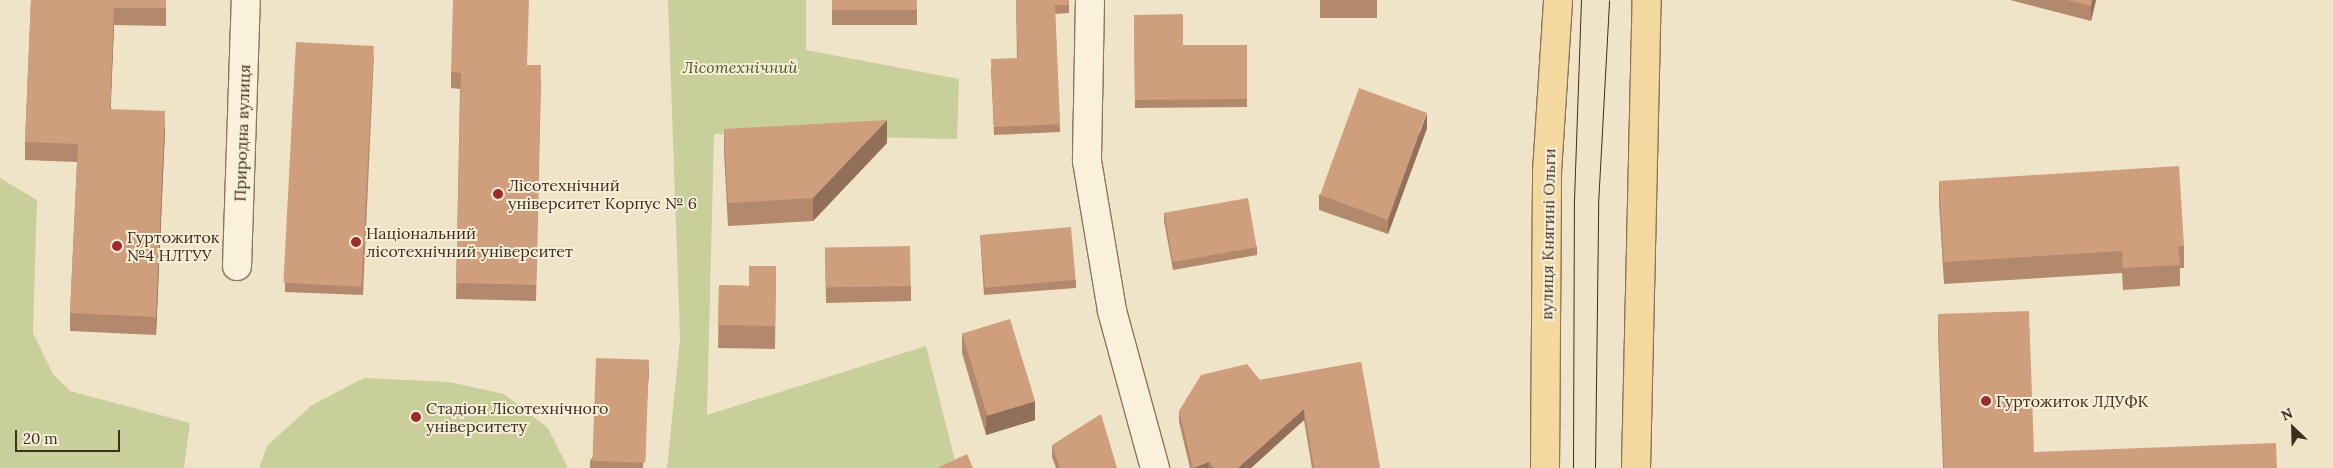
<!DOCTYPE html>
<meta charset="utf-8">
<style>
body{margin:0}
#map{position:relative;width:2333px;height:468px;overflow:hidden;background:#f0e4c8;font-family:Lora,serif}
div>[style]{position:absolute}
.green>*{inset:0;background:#c9cf9b}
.roads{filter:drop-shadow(1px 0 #8d765c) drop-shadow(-1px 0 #8d765c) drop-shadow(0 1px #8d765c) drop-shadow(0 -1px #8d765c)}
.minor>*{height:28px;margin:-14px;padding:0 14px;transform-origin:14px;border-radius:14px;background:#faf1dc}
.major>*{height:28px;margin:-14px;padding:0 14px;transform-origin:14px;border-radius:14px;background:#f3d9a0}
.tram>*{height:1px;margin:-0.5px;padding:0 0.5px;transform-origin:0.5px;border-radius:0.5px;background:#3d2e20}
.wall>*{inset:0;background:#b2896c;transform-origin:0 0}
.shaded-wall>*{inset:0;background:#916f58}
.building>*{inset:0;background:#cf9f7d;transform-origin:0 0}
.dots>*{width:14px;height:14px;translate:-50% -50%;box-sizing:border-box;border:2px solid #f7eed8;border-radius:50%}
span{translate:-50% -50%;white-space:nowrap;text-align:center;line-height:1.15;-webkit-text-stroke:4px #f7eed8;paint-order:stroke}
.park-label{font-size:16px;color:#4d5a26;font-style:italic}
.street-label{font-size:16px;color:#3d2e20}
.poi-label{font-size:16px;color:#3d2e20}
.left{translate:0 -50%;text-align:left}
.north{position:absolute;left:2268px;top:403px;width:50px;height:50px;-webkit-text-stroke:4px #f7eed8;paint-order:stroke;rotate:336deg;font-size:14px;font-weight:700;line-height:20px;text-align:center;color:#3d2e20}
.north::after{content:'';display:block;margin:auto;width:18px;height:22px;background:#3d2e20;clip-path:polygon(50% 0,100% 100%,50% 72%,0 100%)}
.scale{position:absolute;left:15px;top:430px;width:105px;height:22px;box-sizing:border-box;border:2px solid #3d2e20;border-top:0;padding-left:6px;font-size:15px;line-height:18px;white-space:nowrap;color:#3d2e20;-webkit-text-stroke:4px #f7eed8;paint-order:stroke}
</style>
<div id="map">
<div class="green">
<i style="clip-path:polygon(668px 0,806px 0,806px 50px,959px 79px,957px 139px,714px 134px,707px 415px,926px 346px,957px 468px,667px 468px,680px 339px)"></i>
<i style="clip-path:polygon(0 178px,37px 200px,33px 333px,53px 374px,70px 391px,190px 423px,184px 468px,0 468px)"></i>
<i style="clip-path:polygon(364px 378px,449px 382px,504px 394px,548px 428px,568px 468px,259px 468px,267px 446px,312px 405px)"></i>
</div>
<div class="roads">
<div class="minor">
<i style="left:1090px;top:0;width:161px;rotate:91.1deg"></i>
<i style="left:1087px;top:161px;width:152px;rotate:80.5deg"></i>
<i style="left:1112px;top:311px;width:163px;rotate:74.7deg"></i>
<i style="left:237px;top:266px;width:266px;rotate:-88.1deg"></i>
</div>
<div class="major">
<i style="left:1545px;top:468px;width:296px;rotate:-89.6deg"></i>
<i style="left:1547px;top:172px;width:172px;rotate:-86.3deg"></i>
<i style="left:1636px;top:468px;width:468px;rotate:-88.7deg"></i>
</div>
</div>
<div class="tram">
<i style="left:1573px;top:468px;width:268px;rotate:-89.8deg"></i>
<i style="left:1574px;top:200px;width:200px;rotate:-88deg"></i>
<i style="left:1595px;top:468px;width:263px;rotate:-89.3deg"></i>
<i style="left:1598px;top:205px;width:205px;rotate:-86.9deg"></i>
</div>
<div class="wall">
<i style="clip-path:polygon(31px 0,166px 0,166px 26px,114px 25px,110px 109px,165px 129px,156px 335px,70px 331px,70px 313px,77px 162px,25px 160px,25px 142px)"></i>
<i style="left:832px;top:0;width:85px;height:25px"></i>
<i style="clip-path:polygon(1016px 0,1069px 0,1069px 13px,1055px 14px,1060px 132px,994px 135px,991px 68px,1017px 58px)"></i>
<i style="left:1320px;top:0;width:57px;height:18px"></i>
<i style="clip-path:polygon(2010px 0,2096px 0,2091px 21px)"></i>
<i style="clip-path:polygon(1134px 15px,1183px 45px,1247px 45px,1247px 107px,1135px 108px)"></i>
<i style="clip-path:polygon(374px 54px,363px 295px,285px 292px,285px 283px)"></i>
<i style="clip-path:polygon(528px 65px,541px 81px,536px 301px,456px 299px,460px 89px,451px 88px,451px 72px)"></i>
<i style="clip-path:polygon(1427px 128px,1388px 234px,1319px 210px,1319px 195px)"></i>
<i style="clip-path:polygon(724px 129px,887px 143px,813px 221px,728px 226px,724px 152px)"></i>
<i style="clip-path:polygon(1939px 181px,2184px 246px,2184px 268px,2180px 268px,2180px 286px,2123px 290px,2122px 273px,1944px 284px,1939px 202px)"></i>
<i style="clip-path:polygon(1164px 213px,1257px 247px,1257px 255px,1173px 270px,1164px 221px)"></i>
<i style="clip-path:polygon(980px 235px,1076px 280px,1076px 288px,984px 295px)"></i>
<i style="clip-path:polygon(825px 248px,911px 286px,911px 301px,826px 303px)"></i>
<i style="clip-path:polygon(776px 266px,775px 349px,718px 348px,719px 285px,749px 286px)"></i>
<i style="clip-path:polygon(1938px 314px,2034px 452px,2277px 468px,1943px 468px,1938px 335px)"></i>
<i style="clip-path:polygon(962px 334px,1035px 420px,986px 435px,962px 353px)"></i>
<i style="clip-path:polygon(1361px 362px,1380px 468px,1312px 468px,1304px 420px,1251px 468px,1190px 468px,1179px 422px,1179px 411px,1260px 380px)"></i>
<i style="clip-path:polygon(649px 369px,643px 468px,590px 468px,590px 461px)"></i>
<i style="clip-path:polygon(1052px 445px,1117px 468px,1056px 468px,1052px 457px)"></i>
</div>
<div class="shaded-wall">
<i style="clip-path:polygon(2092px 0,2096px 0,2091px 21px,2091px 6px)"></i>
<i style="clip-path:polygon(114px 8px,114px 25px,110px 127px,110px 109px)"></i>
<i style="clip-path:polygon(165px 111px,165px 129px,156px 335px,156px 317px)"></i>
<i style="clip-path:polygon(1427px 113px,1427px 128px,1388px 234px,1388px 220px)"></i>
<i style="clip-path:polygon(887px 120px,887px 143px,813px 221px,813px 198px)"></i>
<i style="clip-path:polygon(649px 360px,649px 369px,642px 468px)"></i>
<i style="clip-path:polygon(1035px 401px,1035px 420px,986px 435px,986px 416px)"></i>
<i style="clip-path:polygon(1304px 409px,1304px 420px,1251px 468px,1238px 468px)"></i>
<i style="clip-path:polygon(1209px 462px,1209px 468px,1194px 468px)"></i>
</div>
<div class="building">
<i style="clip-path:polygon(31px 0,166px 0,166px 8px,114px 8px,110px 109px,165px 111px,156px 317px,70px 313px,78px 144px,25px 142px)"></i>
<i style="clip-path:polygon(453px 0,529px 0,527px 65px,541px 65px,536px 285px,456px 283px,461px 73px,451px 72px)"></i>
<i style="left:832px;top:0;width:85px;height:10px"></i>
<i style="clip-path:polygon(1016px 0,1069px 0,1069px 5px,1055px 5px,1060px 124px,994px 127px,991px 59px,1018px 58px)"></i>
<i style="clip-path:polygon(2067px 0,2092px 0,2091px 6px)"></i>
<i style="clip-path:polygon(1183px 14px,1183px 45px,1247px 45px,1247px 99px,1135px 100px,1134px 15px)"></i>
<i style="left:296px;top:42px;width:78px;height:241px;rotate:3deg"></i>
<i style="left:1359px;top:88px;width:72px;height:114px;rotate:20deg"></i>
<i style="clip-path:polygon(887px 120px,813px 198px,728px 203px,724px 129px)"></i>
<i style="clip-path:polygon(2179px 166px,2184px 246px,2178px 247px,2180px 265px,2123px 268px,2122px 251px,1944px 262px,1939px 181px)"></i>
<i style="left:1248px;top:198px;width:50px;height:85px;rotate:80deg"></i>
<i style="left:1071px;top:227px;width:53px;height:91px;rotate:85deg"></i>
<i style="left:910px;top:246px;width:40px;height:85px;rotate:89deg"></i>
<i style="clip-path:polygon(749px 266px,776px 266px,775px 326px,718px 325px,719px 285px,749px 286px)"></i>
<i style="clip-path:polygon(2029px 311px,2034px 452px,2276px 443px,2277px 468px,1944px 468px,1938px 314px)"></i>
<i style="left:1010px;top:319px;width:86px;height:50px;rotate:73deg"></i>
<i style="left:596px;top:358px;width:53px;height:103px;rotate:2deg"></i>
<i style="clip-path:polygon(1361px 362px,1380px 468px,1314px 468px,1304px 409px,1238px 468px,1215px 468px,1209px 462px,1193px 468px,1179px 411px,1201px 375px,1247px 364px,1260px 380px)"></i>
<i style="clip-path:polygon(1101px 414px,1117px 468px,1060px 468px,1052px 445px)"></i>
<i style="clip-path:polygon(967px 454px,973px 468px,937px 468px)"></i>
</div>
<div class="dots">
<i style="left:498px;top:194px;background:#9e2a2b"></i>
<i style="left:356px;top:242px;background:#9e2a2b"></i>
<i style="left:117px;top:246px;background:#9e2a2b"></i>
<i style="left:1986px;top:401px;background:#9e2a2b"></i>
<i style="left:416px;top:417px;background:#9e2a2b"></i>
</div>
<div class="park-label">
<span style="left:740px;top:67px">Лісотехнічний</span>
</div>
<div class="street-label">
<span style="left:242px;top:133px;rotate:-88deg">Природна вулиця</span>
<span style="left:1548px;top:234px;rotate:-89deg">вулиця Княгині Ольги</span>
</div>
<div class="poi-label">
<span class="left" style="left:508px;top:194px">Лісотехнічний<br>університет Корпус № 6</span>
<span class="left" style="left:366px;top:242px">Національний<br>лісотехнічний університет</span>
<span class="left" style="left:127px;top:246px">Гуртожиток<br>№4 НЛТУУ</span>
<span class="left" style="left:1996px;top:401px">Гуртожиток ЛДУФК</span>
<span class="left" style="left:426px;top:417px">Стадіон Лісотехнічного<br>університету</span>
</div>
<div class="north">N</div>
<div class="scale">20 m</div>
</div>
